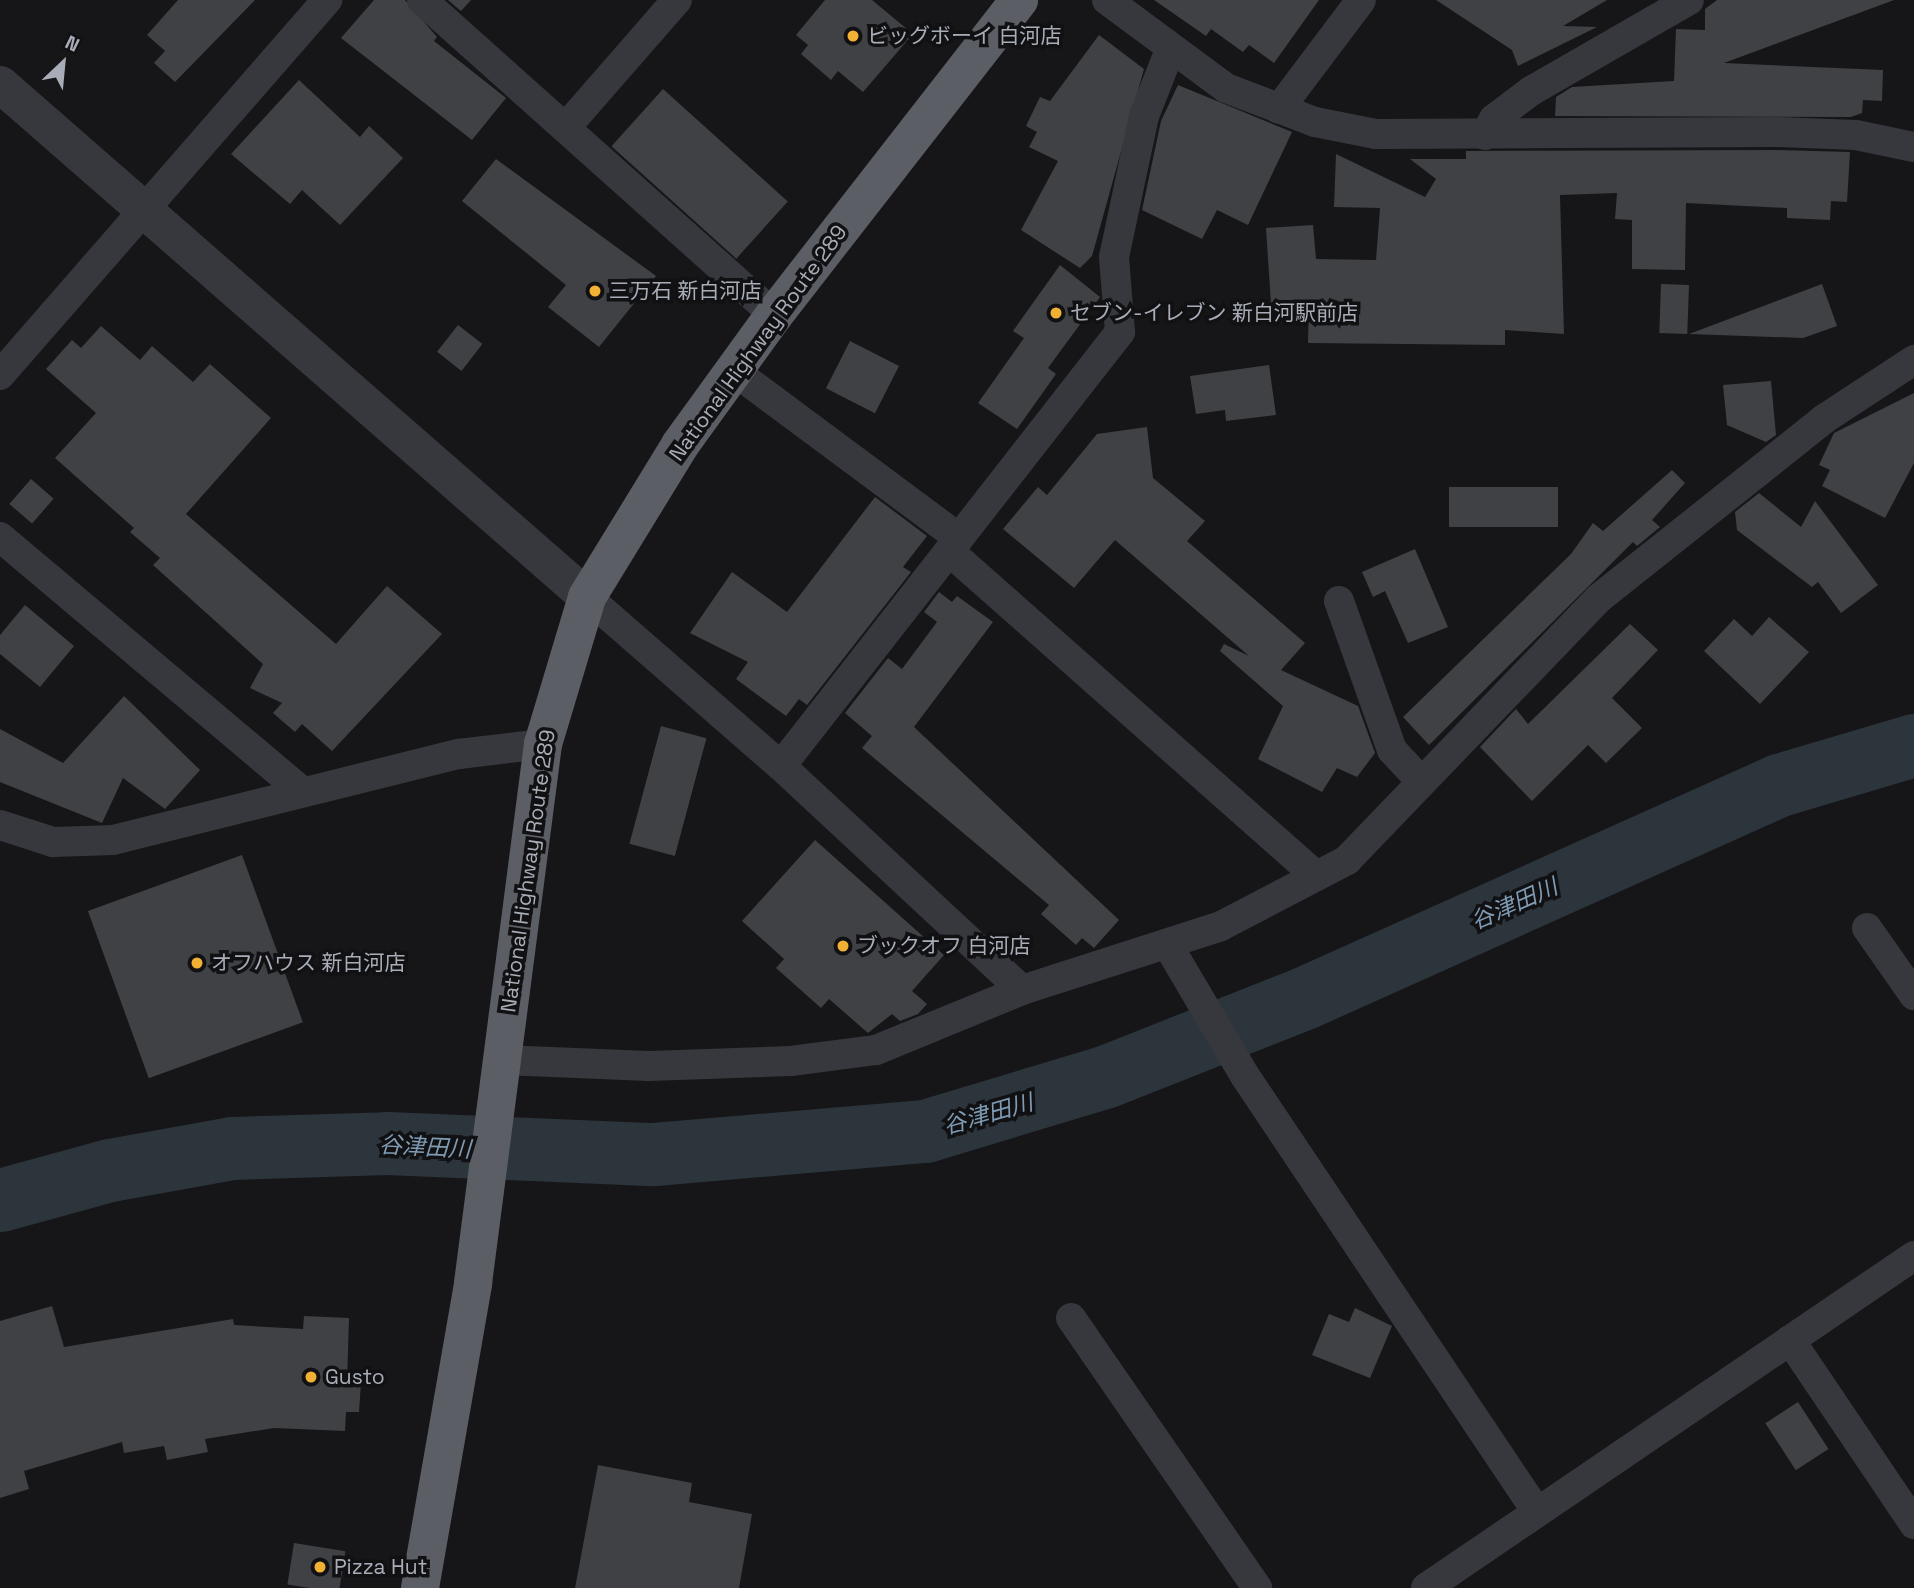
<!DOCTYPE html>
<meta charset="utf-8">
<style>
body{margin:0}
#map{position:relative;width:1914px;height:1588px;overflow:hidden;background:#161618;font-family:"Space Grotesk","Noto Sans JP",sans-serif}
div>[style]{position:absolute}
.river>*{height:63px;margin:-31.5px;padding:0 31.5px;transform-origin:31.5px;border-radius:31.5px;background:#2c353c}
.building>*{inset:0;background:#404145;transform-origin:0 0}
.minor>*{height:30px;margin:-15px;padding:0 15px;transform-origin:15px;border-radius:15px;background:#37383d}
.tertiary>*{height:37px;margin:-18.5px;padding:0 18.5px;transform-origin:18.5px;border-radius:18.5px;background:#37383d}
.trunk>*{height:38px;margin:-19px;padding:0 19px;transform-origin:19px;border-radius:19px;background:#5b5e65}
.dots>*{width:19px;height:19px;translate:-50% -50%;box-sizing:border-box;border:4px solid #111113;border-radius:50%}
span{translate:-50% -50%;white-space:nowrap;text-align:center;line-height:1.15;-webkit-text-stroke:7px #111113;paint-order:stroke}
.poi-label{font-size:21px;color:#a8adb8}
.left{translate:0 -50%;text-align:left}
.street-label{font-size:21px;color:#a8adb8}
.water-label{font-size:23px;color:#7f9bb3;font-style:italic}
.north{position:absolute;left:28px;top:28px;width:70px;height:70px;-webkit-text-stroke:5px #111113;paint-order:stroke;rotate:26deg;font-size:19px;font-weight:700;line-height:28px;text-align:center;color:#a8adb8}
.north::after{content:'';display:block;margin:auto;width:24px;height:32px;background:#a8adb8;clip-path:polygon(50% 0,100% 100%,50% 72%,0 100%)}
</style>
<div id="map">
<div class="river">
<i style="left:0;top:1200px;width:114px;rotate:-15.3deg"></i>
<i style="left:110px;top:1170px;width:124px;rotate:-10.2deg"></i>
<i style="left:232px;top:1148px;width:155px;rotate:-1.8deg"></i>
<i style="left:387px;top:1143px;width:267px;rotate:2.4deg"></i>
<i style="left:654px;top:1154px;width:272px;rotate:-4.9deg"></i>
<i style="left:925px;top:1131px;width:190px;rotate:-16.8deg"></i>
<i style="left:1107px;top:1076px;width:212px;rotate:-21.6deg"></i>
<i style="left:1304px;top:998px;width:521px;rotate:-24.15deg"></i>
<i style="left:1779px;top:785px;width:141px;rotate:-16.5deg"></i>
</div>
<div class="building">
<i style="clip-path:polygon(178px 0,255px 0,175px 82px,154px 63px,165px 51px,147px 35px)"></i>
<i style="clip-path:polygon(374px 0,405px 0,437px 37px,434px 41px,506px 98px,472px 140px,341px 38px)"></i>
<i style="clip-path:polygon(448px 0,471px 0,461px 11px)"></i>
<i style="clip-path:polygon(825px 0,872px 0,913px 34px,863px 92px,838px 71px,831px 80px,801px 54px,808px 45px,796px 35px)"></i>
<i style="clip-path:polygon(1154px 0,1319px 0,1274px 63px,1249px 45px,1243px 52px,1211px 29px,1206px 36px)"></i>
<i style="clip-path:polygon(1436px 0,1607px 0,1563px 26px,1597px 27px,1518px 66px,1512px 50px)"></i>
<i style="clip-path:polygon(1717px 0,1894px 0,1724px 63px,1883px 70px,1882px 101px,1863px 100px,1862px 113px,1851px 117px,1555px 116px,1556px 97px,1572px 87px,1674px 81px,1676px 29px,1705px 30px,1705px 9px)"></i>
<i style="clip-path:polygon(1099px 35px,1144px 69px,1092px 256px,1080px 268px,1021px 230px,1058px 161px,1029px 147px,1037px 132px,1026px 126px,1040px 97px,1050px 101px)"></i>
<i style="clip-path:polygon(299px 80px,360px 137px,369px 126px,403px 158px,340px 225px,302px 190px,290px 204px,231px 154px)"></i>
<i style="clip-path:polygon(1178px 85px,1292px 132px,1248px 225px,1217px 210px,1202px 239px,1142px 210px,1161px 121px)"></i>
<i style="left:663px;top:89px;width:168px;height:77px;rotate:42deg"></i>
<i style="clip-path:polygon(1775px 150px,1850px 152px,1847px 202px,1831px 201px,1830px 220px,1787px 218px,1787px 208px,1686px 203px,1685px 270px,1632px 269px,1632px 220px,1615px 219px,1617px 193px,1560px 195px,1564px 334px,1505px 330px,1505px 345px,1308px 343px,1309px 302px,1271px 304px,1266px 228px,1313px 225px,1316px 259px,1376px 260px,1380px 208px,1334px 207px,1336px 154px,1425px 197px,1436px 179px,1410px 159px,1466px 159px,1466px 151px)"></i>
<i style="clip-path:polygon(496px 159px,656px 276px,599px 347px,548px 307px,566px 285px,462px 201px)"></i>
<i style="clip-path:polygon(1060px 265px,1100px 297px,1048px 368px,1056px 374px,1017px 429px,978px 403px,1024px 338px,1013px 331px)"></i>
<i style="left:1661px;top:284px;width:28px;height:49px;rotate:2deg"></i>
<i style="clip-path:polygon(1822px 284px,1837px 326px,1803px 338px,1689px 334px)"></i>
<i style="left:458px;top:325px;width:31px;height:34px;rotate:38deg"></i>
<i style="clip-path:polygon(101px 326px,140px 360px,152px 346px,193px 382px,210px 364px,271px 418px,186px 514px,336px 644px,387px 586px,442px 634px,332px 751px,302px 724px,295px 732px,273px 713px,282px 703px,250px 688px,263px 664px,153px 565px,160px 558px,130px 532px,134px 528px,55px 458px,96px 413px,46px 369px,72px 340px,81px 348px)"></i>
<i style="left:850px;top:341px;width:55px;height:53px;rotate:27deg"></i>
<i style="clip-path:polygon(1269px 365px,1276px 415px,1226px 421px,1225px 410px,1196px 414px,1190px 376px)"></i>
<i style="clip-path:polygon(1771px 381px,1776px 435px,1766px 442px,1727px 425px,1723px 385px)"></i>
<i style="clip-path:polygon(1914px 393px,1914px 463px,1885px 518px,1822px 486px,1830px 470px,1819px 465px,1834px 433px)"></i>
<i style="clip-path:polygon(1147px 427px,1153px 478px,1205px 521px,1187px 541px,1305px 643px,1281px 670px,1358px 706px,1375px 753px,1357px 777px,1337px 768px,1322px 792px,1258px 759px,1283px 706px,1220px 651px,1224px 644px,1249px 656px,1115px 540px,1074px 588px,1003px 529px,1038px 487px,1047px 495px,1097px 434px)"></i>
<i style="clip-path:polygon(1672px 470px,1685px 483px,1652px 520px,1660px 527px,1637px 546px,1633px 542px,1429px 745px,1403px 717px,1571px 554px,1593px 523px,1603px 531px)"></i>
<i style="left:31px;top:479px;width:30px;height:33px;rotate:41deg"></i>
<i style="left:1558px;top:487px;width:40px;height:109px;rotate:90deg"></i>
<i style="clip-path:polygon(1759px 493px,1801px 527px,1815px 501px,1878px 585px,1841px 613px,1818px 582px,1812px 587px,1737px 530px,1735px 512px)"></i>
<i style="clip-path:polygon(875px 497px,927px 536px,903px 567px,911px 572px,807px 705px,799px 699px,786px 716px,736px 679px,748px 662px,690px 633px,732px 572px,787px 612px)"></i>
<i style="clip-path:polygon(1415px 549px,1448px 627px,1408px 643px,1385px 591px,1373px 597px,1362px 572px)"></i>
<i style="clip-path:polygon(939px 592px,952px 602px,957px 596px,993px 622px,914px 727px,1119px 920px,1094px 948px,1082px 938px,1076px 945px,1041px 914px,1049px 905px,862px 748px,872px 736px,845px 713px,888px 658px,902px 669px,937px 622px,924px 612px)"></i>
<i style="clip-path:polygon(25px 605px,74px 646px,40px 687px,0 654px,0 635px)"></i>
<i style="clip-path:polygon(1769px 617px,1809px 652px,1760px 704px,1704px 651px,1734px 619px,1752px 636px)"></i>
<i style="clip-path:polygon(1630px 624px,1658px 650px,1612px 698px,1642px 728px,1606px 763px,1588px 745px,1532px 801px,1480px 747px,1516px 709px,1528px 724px)"></i>
<i style="clip-path:polygon(124px 696px,200px 770px,165px 809px,123px 778px,102px 823px,0 782px,0 729px,63px 763px)"></i>
<i style="left:661px;top:726px;width:47px;height:122px;rotate:15deg"></i>
<i style="clip-path:polygon(815px 840px,944px 955px,912px 991px,927px 1004px,918px 1014px,900px 1021px,892px 1014px,868px 1033px,829px 999px,821px 1008px,776px 968px,784px 959px,742px 921px)"></i>
<i style="left:242px;top:855px;width:178px;height:164px;rotate:70deg"></i>
<i style="clip-path:polygon(52px 1306px,64px 1347px,233px 1319px,234px 1325px,303px 1329px,304px 1316px,349px 1318px,347px 1382px,361px 1382px,359px 1412px,346px 1412px,345px 1431px,274px 1428px,205px 1439px,208px 1452px,167px 1460px,164px 1446px,124px 1453px,122px 1442px,24px 1471px,29px 1489px,0 1498px,0 1321px)"></i>
<i style="clip-path:polygon(1355px 1308px,1392px 1326px,1370px 1378px,1312px 1355px,1329px 1314px,1349px 1322px)"></i>
<i style="left:1798px;top:1402px;width:56px;height:39px;rotate:57deg"></i>
<i style="clip-path:polygon(598px 1465px,692px 1483px,689px 1502px,752px 1514px,739px 1588px,575px 1588px)"></i>
<i style="left:294px;top:1543px;width:52px;height:42px;rotate:9deg"></i>
</div>
<div class="minor">
<i style="left:422px;top:0;width:472px;rotate:41.8deg"></i>
<i style="left:1107px;top:0;width:148px;rotate:36.5deg"></i>
<i style="left:1226px;top:88px;width:95px;rotate:20.9deg"></i>
<i style="left:1315px;top:122px;width:62px;rotate:11.1deg"></i>
<i style="left:1376px;top:134px;width:399px;rotate:-0.3deg"></i>
<i style="left:1775px;top:132px;width:81px;rotate:2.1deg"></i>
<i style="left:1856px;top:135px;width:59px;rotate:11.7deg"></i>
<i style="left:1279px;top:109px;width:136px;rotate:-53deg"></i>
<i style="left:567px;top:126px;width:167px;rotate:-48.9deg"></i>
<i style="left:1485px;top:135px;width:18px;rotate:-61deg"></i>
<i style="left:1494px;top:119px;width:46px;rotate:-37.1deg"></i>
<i style="left:1531px;top:91px;width:182px;rotate:-29.9deg"></i>
<i style="left:734px;top:371px;width:280px;rotate:36.6deg"></i>
<i style="left:0;top:375px;width:498px;rotate:-48.9deg"></i>
<i style="left:0;top:537px;width:392px;rotate:40.1deg"></i>
<i style="left:949px;top:551px;width:489px;rotate:41.5deg"></i>
<i style="left:587px;top:597px;width:257px;rotate:41.1deg"></i>
<i style="left:781px;top:766px;width:329px;rotate:42.9deg"></i>
<i style="left:1339px;top:601px;width:158px;rotate:70.4deg"></i>
<i style="left:1392px;top:750px;width:41px;rotate:47deg"></i>
<i style="left:781px;top:766px;width:551px;rotate:-52.01deg"></i>
<i style="left:1120px;top:332px;width:75px;rotate:-94.6deg"></i>
<i style="left:1114px;top:257px;width:144px;rotate:-78deg"></i>
<i style="left:1144px;top:116px;width:71px;rotate:-68.5deg"></i>
<i style="left:0;top:825px;width:56px;rotate:17.8deg"></i>
<i style="left:53px;top:842px;width:60px;rotate:-1.9deg"></i>
<i style="left:113px;top:840px;width:357px;rotate:-14deg"></i>
<i style="left:459px;top:754px;width:85px;rotate:-6.8deg"></i>
<i style="left:1867px;top:928px;width:82px;rotate:55deg"></i>
<i style="left:1169px;top:947px;width:150px;rotate:59.5deg"></i>
<i style="left:1245px;top:1076px;width:525px;rotate:56.19deg"></i>
<i style="left:501px;top:1060px;width:148px;rotate:2.3deg"></i>
<i style="left:649px;top:1066px;width:142px;rotate:-2deg"></i>
<i style="left:791px;top:1061px;width:86px;rotate:-7.4deg"></i>
<i style="left:876px;top:1050px;width:158px;rotate:-22.3deg"></i>
<i style="left:1022px;top:990px;width:209px;rotate:-17.8deg"></i>
<i style="left:1221px;top:926px;width:142px;rotate:-27.6deg"></i>
<i style="left:1347px;top:860px;width:362px;rotate:-46.1deg"></i>
<i style="left:1598px;top:599px;width:289px;rotate:-38.5deg"></i>
<i style="left:1824px;top:419px;width:108px;rotate:-33.2deg"></i>
<i style="left:1071px;top:1318px;width:328px;rotate:55.4deg"></i>
<i style="left:1790px;top:1340px;width:222px;rotate:56deg"></i>
<i style="left:1426px;top:1588px;width:590px;rotate:-34.23deg"></i>
</div>
<div class="tertiary">
<i style="left:0;top:84px;width:780px;rotate:41.15deg"></i>
</div>
<div class="trunk">
<i style="left:420px;top:1588px;width:310px;rotate:-80.1deg"></i>
<i style="left:473px;top:1283px;width:544px;rotate:-82.6deg"></i>
<i style="left:543px;top:744px;width:153px;rotate:-73.3deg"></i>
<i style="left:587px;top:597px;width:178px;rotate:-58.5deg"></i>
<i style="left:680px;top:445px;width:160px;rotate:-54.1deg"></i>
<i style="left:774px;top:315px;width:399px;rotate:-52.1deg"></i>
</div>
<div class="dots">
<i style="left:853px;top:36px;background:#f2b134"></i>
<i style="left:595px;top:291px;background:#f2b134"></i>
<i style="left:1056px;top:313px;background:#f2b134"></i>
<i style="left:843px;top:946px;background:#f2b134"></i>
<i style="left:197px;top:963px;background:#f2b134"></i>
<i style="left:311px;top:1377px;background:#f2b134"></i>
<i style="left:320px;top:1567px;background:#f2b134"></i>
</div>
<div class="poi-label">
<span class="left" style="left:867px;top:36px">ビッグボーイ 白河店</span>
<span class="left" style="left:609px;top:291px">三万石 新白河店</span>
<span class="left" style="left:1070px;top:313px">セブン‐イレブン 新白河駅前店</span>
<span class="left" style="left:857px;top:946px">ブックオフ 白河店</span>
<span class="left" style="left:211px;top:963px">オフハウス 新白河店</span>
<span class="left" style="left:325px;top:1377px">Gusto</span>
<span class="left" style="left:334px;top:1567px">Pizza Hut</span>
</div>
<div class="street-label">
<span style="left:758px;top:343px;rotate:-54deg">National Highway Route 289</span>
<span style="left:528px;top:871px;rotate:-82deg">National Highway Route 289</span>
</div>
<div class="water-label">
<span style="left:1514px;top:904px;rotate:-24deg">谷津田川</span>
<span style="left:988px;top:1114px;rotate:-16deg">谷津田川</span>
<span style="left:425px;top:1147px;rotate:3deg">谷津田川</span>
</div>
<div class="north">N</div>
</div>
